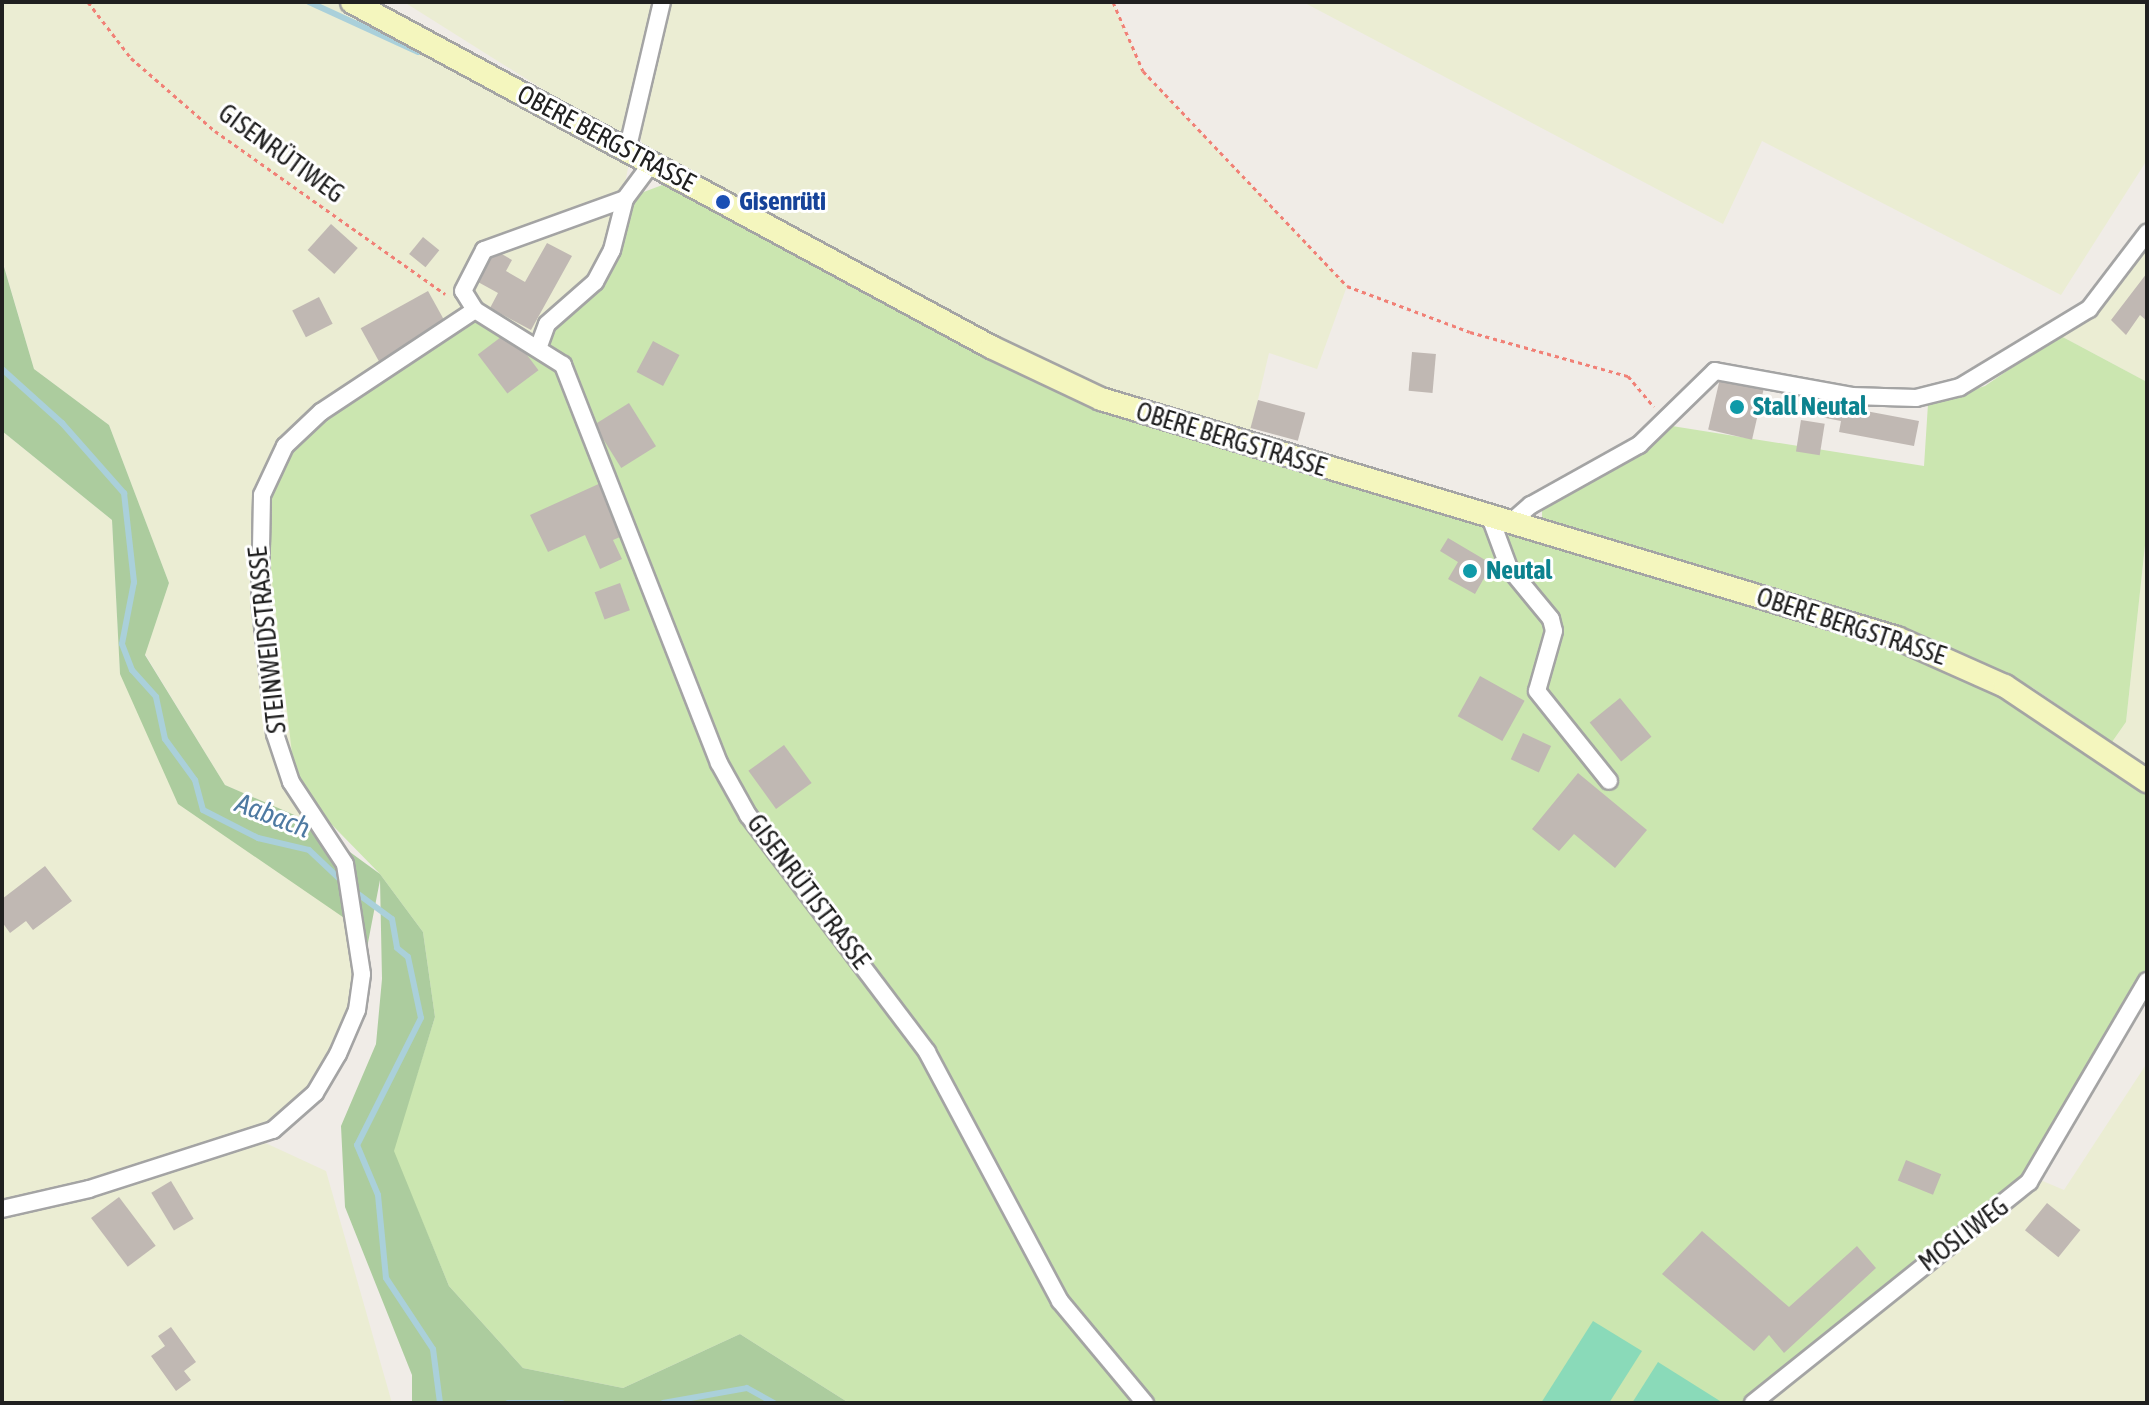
<!DOCTYPE html>
<meta charset="utf-8">
<style>
body{margin:0}
#map{position:relative;width:2149px;height:1405px;overflow:hidden;background:#f0ece7;font-family:"Asap Condensed",sans-serif}
div>[style]{position:absolute}
.farmland>*{inset:0;background:#ebedd3}
.grass>*{inset:0;background:#cbe6b0}
.forest>*{inset:0;background:#accc9e}
.pitch>*{inset:0;background:#8adab9}
.stream>*{height:6px;margin:-3px;padding:0 3px;transform-origin:3px;border-radius:3px;background:#aad0da}
.building>*{inset:0;background:#c0b8b3;transform-origin:0 0}
.path>*{height:3px;margin-top:-1.5px;transform-origin:0;background:repeating-linear-gradient(90deg,#f18076 0 4px,transparent 0 8px)}
.roads{filter:drop-shadow(2px 0 #a4a4a4) drop-shadow(-2px 0 #a4a4a4) drop-shadow(0 2px #a4a4a4) drop-shadow(0 -2px #a4a4a4)}
.minor>*{height:16px;margin:-8px;padding:0 8px;transform-origin:8px;border-radius:8px;background:#fff}
.secondary>*{height:22px;margin:-11px;padding:0 11px;transform-origin:11px;border-radius:11px;background:#f4f6be}
.dots>*{width:22px;height:22px;translate:-50% -50%;box-sizing:border-box;border:4px solid #fff;border-radius:50%}
span{translate:-50% -50%;white-space:nowrap;text-align:center;line-height:1.15;-webkit-text-stroke:6px #fff;paint-order:stroke}
.street-label{font-size:26px;color:#202020}
.transit-label{font-size:26px;color:#164399;font-weight:700}
.left{translate:0 -50%;text-align:left}
.culture-label{font-size:26px;color:#0d838f;font-weight:700}
.water-label{font-size:28px;color:#4e7aa2;font-style:italic}
.frame{position:absolute;inset:0;border:4px solid #202020;pointer-events:none}
</style>
<div id="map">
<div class="farmland">
<i style="clip-path:polygon(2px 2px,365px 2px,629px 163px,612px 250px,539px 346px,262px 495px,306px 820px,225px 785px,145px 654px,169px 583px,109px 425px,34px 369px,2px 259px)"></i>
<i style="clip-path:polygon(404px 2px,660px 2px,627px 130px,614px 134px)"></i>
<i style="clip-path:polygon(665px 2px,1113px 2px,1143px 72px,1347px 286px,1317px 369px,1269px 353px,1247px 446px,991px 347px,643px 145px,638px 133px)"></i>
<i style="clip-path:polygon(1303px 2px,2147px 2px,2147px 160px,2061px 295px,1762px 141px,1723px 224px)"></i>
<i style="clip-path:polygon(2147px 231px,2147px 382px,2059px 335px)"></i>
<i style="clip-path:polygon(2px 431px,112px 520px,120px 674px,353px 924px,362px 974px,338px 1054px,315px 1093px,259px 1140px,326px 1171px,392px 1403px,2px 1403px)"></i>
<i style="clip-path:polygon(2147px 527px,2147px 772px,2112px 742px,2126px 722px)"></i>
<i style="clip-path:polygon(2147px 1063px,2147px 1403px,1529px 1403px,1782px 1071px,2064px 1190px)"></i>
</div>
<div class="grass">
<i style="clip-path:polygon(665px 184px,991px 347px,1247px 446px,1953px 669px,2147px 792px,2147px 999px,2029px 1182px,1753px 1403px,849px 1403px,740px 1334px,623px 1388px,523px 1368px,449px 1286px,393px 1151px,435px 1017px,423px 932px,380px 874px,296px 788px,262px 495px,285px 446px,475px 310px,540px 346px,612px 250px,625px 199px)"></i>
<i style="clip-path:polygon(2059px 335px,2147px 382px,2147px 527px,2126px 722px,2112px 742px,2033px 688px,1919px 633px,1542px 518px,1542px 508px,1551px 500px,1672px 426px,1924px 466px,1928px 404px,1985px 386px)"></i>
</div>
<div class="forest">
<i style="clip-path:polygon(2px 260px,34px 369px,109px 425px,169px 583px,145px 655px,225px 785px,306px 820px,380px 874px,423px 932px,435px 1017px,394px 1151px,449px 1286px,523px 1368px,623px 1388px,740px 1334px,849px 1403px,412px 1403px,412px 1375px,345px 1207px,341px 1126px,376px 1044px,382px 979px,380px 880px,362px 974px,353px 924px,178px 804px,120px 674px,112px 520px,2px 431px)"></i>
</div>
<div class="pitch">
<i style="clip-path:polygon(1593px 1321px,1642px 1351px,1609px 1403px,1541px 1403px)"></i>
<i style="clip-path:polygon(1658px 1362px,1720px 1401px,1719px 1403px,1632px 1403px)"></i>
</div>
<div class="stream">
<i style="left:309px;top:2px;width:120px;rotate:24.6deg"></i>
<i style="left:2px;top:369px;width:81px;rotate:42deg"></i>
<i style="left:62px;top:423px;width:94px;rotate:48.5deg"></i>
<i style="left:124px;top:493px;width:90px;rotate:83.6deg"></i>
<i style="left:134px;top:582px;width:63px;rotate:101deg"></i>
<i style="left:122px;top:644px;width:28px;rotate:69deg"></i>
<i style="left:132px;top:670px;width:36px;rotate:48deg"></i>
<i style="left:156px;top:697px;width:43px;rotate:77.9deg"></i>
<i style="left:165px;top:739px;width:51px;rotate:53.8deg"></i>
<i style="left:195px;top:780px;width:31px;rotate:75deg"></i>
<i style="left:203px;top:810px;width:62px;rotate:27deg"></i>
<i style="left:258px;top:838px;width:52px;rotate:13.2deg"></i>
<i style="left:309px;top:850px;width:50px;rotate:43.4deg"></i>
<i style="left:354px;top:891px;width:47px;rotate:36.4deg"></i>
<i style="left:392px;top:919px;width:29px;rotate:80deg"></i>
<i style="left:397px;top:948px;width:14px;rotate:39deg"></i>
<i style="left:408px;top:957px;width:62px;rotate:78deg"></i>
<i style="left:421px;top:1018px;width:142px;rotate:116.7deg"></i>
<i style="left:357px;top:1145px;width:54px;rotate:67.2deg"></i>
<i style="left:378px;top:1195px;width:83px;rotate:84.5deg"></i>
<i style="left:386px;top:1278px;width:85px;rotate:56.5deg"></i>
<i style="left:433px;top:1349px;width:54px;rotate:82.6deg"></i>
<i style="left:508px;top:1403px;width:54px"></i>
<i style="left:663px;top:1403px;width:85px;rotate:-10.1deg"></i>
<i style="left:747px;top:1388px;width:31px;rotate:29deg"></i>
</div>
<div class="building">
<i style="left:331px;top:224px;width:36px;height:35px;rotate:42deg"></i>
<i style="left:423px;top:237px;width:21px;height:22px;rotate:39deg"></i>
<i style="clip-path:polygon(547px 243px,572px 256px,531px 330px,490px 308px,498px 293px,478px 282px,495px 250px,512px 260px,506px 271px,525px 282px)"></i>
<i style="clip-path:polygon(2147px 273px,2147px 321px,2140px 315px,2126px 335px,2111px 320px)"></i>
<i style="left:428px;top:291px;width:38px;height:77px;rotate:61deg"></i>
<i style="left:319px;top:297px;width:30px;height:30px;rotate:63deg"></i>
<i style="left:509px;top:331px;width:49px;height:39px;rotate:53deg"></i>
<i style="left:653px;top:341px;width:30px;height:35px;rotate:28deg"></i>
<i style="left:1412px;top:352px;width:24px;height:39px;rotate:5deg"></i>
<i style="left:1721px;top:374px;width:45px;height:57px;rotate:13deg"></i>
<i style="clip-path:polygon(1802px 399px,1919px 421px,1914px 446px,1839px 432px,1841px 421px,1800px 413px)"></i>
<i style="left:1258px;top:400px;width:49px;height:29px;rotate:15deg"></i>
<i style="left:629px;top:403px;width:51px;height:41px;rotate:58deg"></i>
<i style="left:1801px;top:420px;width:24px;height:32px;rotate:9deg"></i>
<i style="clip-path:polygon(603px 482px,627px 534px,613px 540px,622px 559px,600px 569px,585px 535px,548px 552px,530px 515px)"></i>
<i style="clip-path:polygon(1448px 538px,1492px 564px,1475px 594px,1448px 579px,1458px 562px,1440px 551px)"></i>
<i style="left:620px;top:583px;width:29px;height:27px;rotate:70deg"></i>
<i style="left:1480px;top:676px;width:51px;height:46px;rotate:29deg"></i>
<i style="left:1620px;top:698px;width:50px;height:39px;rotate:51deg"></i>
<i style="left:1523px;top:733px;width:31px;height:29px;rotate:25deg"></i>
<i style="left:784px;top:745px;width:47px;height:44px;rotate:54deg"></i>
<i style="clip-path:polygon(1578px 773px,1647px 830px,1615px 868px,1574px 834px,1559px 851px,1532px 829px)"></i>
<i style="clip-path:polygon(45px 866px,72px 901px,33px 930px,26px 921px,10px 933px,2px 922px,2px 899px)"></i>
<i style="left:1906px;top:1160px;width:38px;height:22px;rotate:22deg"></i>
<i style="left:171px;top:1181px;width:44px;height:23px;rotate:59deg"></i>
<i style="left:119px;top:1197px;width:61px;height:35px;rotate:53deg"></i>
<i style="left:2047px;top:1203px;width:43px;height:35px;rotate:39deg"></i>
<i style="clip-path:polygon(1702px 1231px,1789px 1307px,1857px 1246px,1876px 1268px,1784px 1353px,1769px 1335px,1754px 1351px,1662px 1274px)"></i>
<i style="clip-path:polygon(171px 1327px,196px 1362px,184px 1371px,191px 1380px,176px 1391px,151px 1356px,165px 1346px,158px 1336px)"></i>
</div>
<div class="path">
<i style="left:88px;top:2px;width:71px;rotate:52.5deg"></i>
<i style="left:131px;top:58px;width:111px;rotate:41deg"></i>
<i style="left:215px;top:131px;width:282px;rotate:35.3deg"></i>
<i style="left:1113px;top:2px;width:75px;rotate:66.5deg"></i>
<i style="left:1143px;top:71px;width:296px;rotate:46.5deg"></i>
<i style="left:1347px;top:286px;width:131px;rotate:20.5deg"></i>
<i style="left:1470px;top:332px;width:164px;rotate:15.6deg"></i>
<i style="left:1628px;top:376px;width:40px;rotate:50deg"></i>
</div>
<div class="roads">
<div class="minor">
<i style="left:627px;top:151px;width:153px;rotate:-76.8deg"></i>
<i style="left:475px;top:310px;width:22px;rotate:-122deg"></i>
<i style="left:463px;top:291px;width:46px;rotate:-62.9deg"></i>
<i style="left:484px;top:250px;width:150px;rotate:-19.9deg"></i>
<i style="left:539px;top:346px;width:23px;rotate:-70deg"></i>
<i style="left:547px;top:324px;width:64px;rotate:-41.2deg"></i>
<i style="left:595px;top:282px;width:36px;rotate:-62deg"></i>
<i style="left:612px;top:250px;width:53px;rotate:-75.7deg"></i>
<i style="left:625px;top:199px;width:44px;rotate:-53.4deg"></i>
<i style="left:1490px;top:517px;width:54px;rotate:69.6deg"></i>
<i style="left:1509px;top:568px;width:66px;rotate:50.5deg"></i>
<i style="left:1551px;top:619px;width:12px;rotate:76deg"></i>
<i style="left:1554px;top:631px;width:62px;rotate:105.8deg"></i>
<i style="left:1537px;top:691px;width:115px;rotate:51.3deg"></i>
<i style="left:1510px;top:523px;width:28px;rotate:-41deg"></i>
<i style="left:1531px;top:505px;width:124px;rotate:-29.1deg"></i>
<i style="left:1639px;top:445px;width:106px;rotate:-44.2deg"></i>
<i style="left:1715px;top:371px;width:139px;rotate:10.3deg"></i>
<i style="left:1852px;top:396px;width:64px;rotate:1.8deg"></i>
<i style="left:1916px;top:398px;width:45px;rotate:-14deg"></i>
<i style="left:1960px;top:387px;width:151px;rotate:-31.2deg"></i>
<i style="left:2089px;top:309px;width:96px;rotate:-52.7deg"></i>
<i style="left:2px;top:1209px;width:89px;rotate:-12.9deg"></i>
<i style="left:89px;top:1189px;width:193px;rotate:-17.8deg"></i>
<i style="left:273px;top:1130px;width:56px;rotate:-41.4deg"></i>
<i style="left:315px;top:1093px;width:45px;rotate:-59.5deg"></i>
<i style="left:338px;top:1054px;width:48px;rotate:-66.6deg"></i>
<i style="left:357px;top:1010px;width:36px;rotate:-82deg"></i>
<i style="left:362px;top:974px;width:111px;rotate:-98.8deg"></i>
<i style="left:345px;top:864px;width:98px;rotate:-123.4deg"></i>
<i style="left:291px;top:782px;width:51px;rotate:-108.4deg"></i>
<i style="left:275px;top:734px;width:135px;rotate:-96.4deg"></i>
<i style="left:260px;top:600px;width:105px;rotate:-88.9deg"></i>
<i style="left:262px;top:495px;width:54px;rotate:-64.9deg"></i>
<i style="left:285px;top:446px;width:50px;rotate:-43.4deg"></i>
<i style="left:321px;top:412px;width:185px;rotate:-33.5deg"></i>
<i style="left:475px;top:310px;width:104px;rotate:32deg"></i>
<i style="left:563px;top:365px;width:427px;rotate:68.6deg"></i>
<i style="left:719px;top:763px;width:60px;rotate:60.9deg"></i>
<i style="left:748px;top:815px;width:297px;rotate:52.9deg"></i>
<i style="left:927px;top:1052px;width:282px;rotate:61.9deg"></i>
<i style="left:1060px;top:1301px;width:133px;rotate:50.2deg"></i>
<i style="left:1753px;top:1403px;width:354px;rotate:-38.7deg"></i>
<i style="left:2029px;top:1182px;width:233px;rotate:-59.6deg"></i>
</div>
<div class="secondary">
<i style="left:352px;top:2px;width:726px;rotate:28.36deg"></i>
<i style="left:991px;top:347px;width:122px;rotate:25.3deg"></i>
<i style="left:1101px;top:399px;width:831px;rotate:16.71deg"></i>
<i style="left:1897px;top:638px;width:118px;rotate:24deg"></i>
<i style="left:2005px;top:686px;width:171px;rotate:33.8deg"></i>
</div>
</div>
<div class="dots">
<i style="left:723px;top:202px;background:#1a4fb4"></i>
<i style="left:1737px;top:407px;background:#0f9aa8"></i>
<i style="left:1470px;top:571px;background:#0f9aa8"></i>
</div>
<div class="street-label">
<span style="left:606px;top:139px;rotate:28deg">OBERE BERGSTRASSE</span>
<span style="left:281px;top:154px;rotate:36deg">GISENRÜTIWEG</span>
<span style="left:1231px;top:440px;rotate:17deg">OBERE BERGSTRASSE</span>
<span style="left:1851px;top:627px;rotate:18deg">OBERE BERGSTRASSE</span>
<span style="left:268px;top:640px;rotate:-96deg">STEINWEIDSTRASSE</span>
<span style="left:808px;top:892px;rotate:53deg">GISENRÜTISTRASSE</span>
<span style="left:1964px;top:1235px;rotate:-37deg">MOSLIWEG</span>
</div>
<div class="transit-label">
<span class="left" style="left:739px;top:202px">Gisenrüti</span>
</div>
<div class="culture-label">
<span class="left" style="left:1753px;top:407px">Stall Neutal</span>
<span class="left" style="left:1486px;top:571px">Neutal</span>
</div>
<div class="water-label">
<span style="left:273px;top:815px;rotate:21deg">Aabach</span>
</div>
<div class="frame"></div>
</div>
